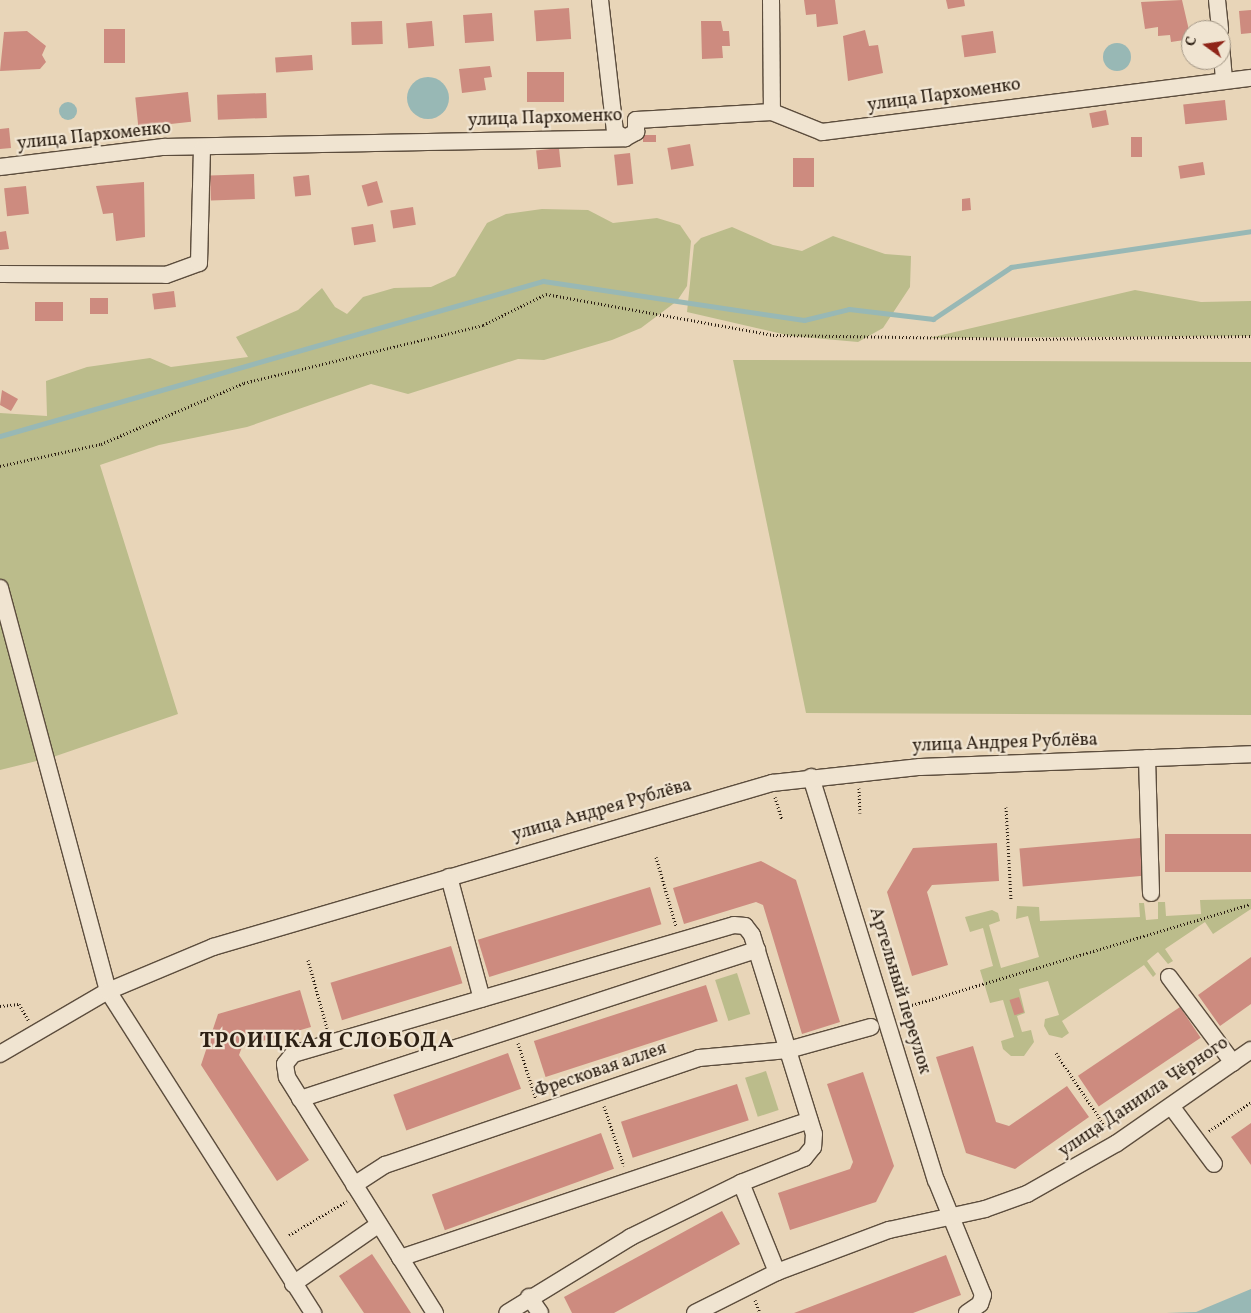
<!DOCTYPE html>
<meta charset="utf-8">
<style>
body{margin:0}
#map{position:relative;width:1251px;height:1313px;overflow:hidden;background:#e8d5b8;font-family:Vollkorn,serif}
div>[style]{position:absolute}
.green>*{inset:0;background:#bbbc8b;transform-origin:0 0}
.water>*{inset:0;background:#98b8b5}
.round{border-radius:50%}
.stream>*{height:5px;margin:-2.5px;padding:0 2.5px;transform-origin:2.5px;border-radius:2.5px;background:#98b8b5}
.building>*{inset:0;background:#cd8b7f;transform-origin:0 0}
.path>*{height:3px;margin-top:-1.5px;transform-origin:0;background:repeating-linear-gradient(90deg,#2d2014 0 1px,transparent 0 3.5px)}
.roads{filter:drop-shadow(1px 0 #5c4d3d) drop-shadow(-1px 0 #5c4d3d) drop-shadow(0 1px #5c4d3d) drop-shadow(0 -1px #5c4d3d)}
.minor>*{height:16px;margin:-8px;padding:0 8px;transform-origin:8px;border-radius:8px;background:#f0e4d1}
span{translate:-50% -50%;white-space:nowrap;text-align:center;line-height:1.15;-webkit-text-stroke:4.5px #f0e4d1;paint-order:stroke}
.street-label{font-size:18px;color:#2d2014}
.district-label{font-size:22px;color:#2d2014;font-weight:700;letter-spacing:1px}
.north{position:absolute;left:1181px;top:20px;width:50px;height:50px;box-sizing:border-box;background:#f0e4d1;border:1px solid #a29685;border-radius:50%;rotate:284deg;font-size:14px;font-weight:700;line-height:20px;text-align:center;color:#2d2014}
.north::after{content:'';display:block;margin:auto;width:18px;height:22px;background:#8f2418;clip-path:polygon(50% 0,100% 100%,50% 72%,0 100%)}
</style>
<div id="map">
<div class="green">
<i style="clip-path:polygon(542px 209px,588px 210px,613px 223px,657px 218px,680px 225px,691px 241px,687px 286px,677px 301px,641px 328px,612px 340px,544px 360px,518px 359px,408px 394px,371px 384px,247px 427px,159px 445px,100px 465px,178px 714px,53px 757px,0 770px,0 413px,47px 416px,46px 381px,87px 367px,150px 358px,171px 367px,248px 357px,236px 337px,298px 310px,322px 288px,335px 307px,347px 314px,363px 297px,394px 288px,431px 287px,455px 276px,487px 223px,506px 214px)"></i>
<i style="clip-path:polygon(732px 227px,773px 245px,802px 251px,833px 236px,885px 254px,911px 256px,910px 287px,883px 328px,858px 342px,791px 336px,687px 312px,694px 245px,701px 238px)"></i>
<i style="clip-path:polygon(1135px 290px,1201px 302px,1251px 301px,1251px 336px,929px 338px)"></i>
<i style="clip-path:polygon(733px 360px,1251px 362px,1251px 715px,806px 713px)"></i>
<i style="clip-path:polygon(1251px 899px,1251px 909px,1213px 934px,1205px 922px,1165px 949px,1173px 961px,1168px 964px,1158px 952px,1147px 961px,1156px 974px,1153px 977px,1144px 965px,1062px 1021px,1069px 1033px,1062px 1038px,1049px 1035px,1044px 1026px,1045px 1019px,1059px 1015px,1048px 981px,1019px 989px,1025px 1013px,1017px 1016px,1022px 1032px,1031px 1030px,1034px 1042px,1024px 1056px,1011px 1056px,1003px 1049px,1001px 1041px,1014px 1037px,1003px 1000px,990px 1003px,980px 970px,993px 966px,983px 928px,970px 932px,965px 917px,992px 910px,998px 913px,1000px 921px,989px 925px,1001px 968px,1039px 957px,1028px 916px,1016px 919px,1017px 906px,1039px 907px,1040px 921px,1140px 917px,1139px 903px,1144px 903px,1146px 920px,1158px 919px,1158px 902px,1165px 902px,1166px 916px,1201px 914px,1200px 900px)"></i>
<i style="left:737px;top:973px;width:43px;height:23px;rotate:72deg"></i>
<i style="left:766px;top:1071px;width:41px;height:22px;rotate:72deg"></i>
</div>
<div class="water">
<i class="round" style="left:1103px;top:43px;width:28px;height:28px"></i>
<i class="round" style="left:407px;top:77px;width:42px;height:42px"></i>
<i class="round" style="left:59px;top:102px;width:18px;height:18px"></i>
<i style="clip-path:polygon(1251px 1289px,1251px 1313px,1166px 1313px,1196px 1312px)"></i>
</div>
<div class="stream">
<i style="left:0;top:436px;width:565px;rotate:-15.93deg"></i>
<i style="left:543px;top:281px;width:264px;rotate:8.5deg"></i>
<i style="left:804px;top:320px;width:46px;rotate:-13.7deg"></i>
<i style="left:849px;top:309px;width:85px;rotate:6.8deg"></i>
<i style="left:933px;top:319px;width:94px;rotate:-33.7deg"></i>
<i style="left:1011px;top:267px;width:243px;rotate:-8.5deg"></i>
</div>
<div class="building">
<i style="clip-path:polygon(804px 0,835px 0,838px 24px,817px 27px,816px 14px,806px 15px)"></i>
<i style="clip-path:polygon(946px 0,964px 0,965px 6px,948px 9px)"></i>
<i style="clip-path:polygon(1182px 0,1191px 39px,1171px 42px,1170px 35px,1158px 36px,1158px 27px,1145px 29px,1141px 2px)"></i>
<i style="left:569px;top:8px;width:31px;height:35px;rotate:86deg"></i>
<i style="clip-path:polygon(1251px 10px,1251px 33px,1241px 34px,1239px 11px)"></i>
<i style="left:492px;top:13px;width:28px;height:29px;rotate:86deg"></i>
<i style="left:382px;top:21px;width:23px;height:31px;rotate:88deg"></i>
<i style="left:432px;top:21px;width:25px;height:26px;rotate:85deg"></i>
<i style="clip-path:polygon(701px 21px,721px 21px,723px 31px,729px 31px,730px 46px,722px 46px,723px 58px,702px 59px)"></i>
<i style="left:104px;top:29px;width:21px;height:34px"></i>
<i style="clip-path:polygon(865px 30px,869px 46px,878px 45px,883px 73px,848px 81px,843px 36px)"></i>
<i style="clip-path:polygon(27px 31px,46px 46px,42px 55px,46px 62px,40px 69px,0 71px,4px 32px)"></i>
<i style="left:993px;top:31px;width:22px;height:32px;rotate:82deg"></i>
<i style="left:312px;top:55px;width:15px;height:37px;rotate:86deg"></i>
<i style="clip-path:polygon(490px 66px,492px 77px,484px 78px,486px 90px,462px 93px,459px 69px)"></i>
<i style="left:527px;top:72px;width:37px;height:30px"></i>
<i style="left:188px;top:92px;width:30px;height:53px;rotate:84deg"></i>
<i style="left:266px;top:93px;width:25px;height:49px;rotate:88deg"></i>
<i style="left:1225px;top:100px;width:20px;height:42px;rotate:84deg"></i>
<i style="left:583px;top:110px;width:20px;height:13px"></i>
<i style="left:1106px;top:110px;width:15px;height:17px;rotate:79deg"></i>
<i style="clip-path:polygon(9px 128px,11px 148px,0 149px,0 129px)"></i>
<i style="left:643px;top:135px;width:13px;height:7px"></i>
<i style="left:1131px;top:137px;width:11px;height:20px"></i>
<i style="left:690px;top:144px;width:22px;height:23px;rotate:80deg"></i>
<i style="left:559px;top:148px;width:19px;height:23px;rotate:84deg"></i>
<i style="left:630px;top:153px;width:31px;height:16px;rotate:84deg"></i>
<i style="left:793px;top:158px;width:21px;height:29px"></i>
<i style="left:1203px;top:162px;width:13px;height:25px;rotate:81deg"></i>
<i style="left:254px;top:174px;width:25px;height:44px;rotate:88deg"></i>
<i style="left:309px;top:175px;width:20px;height:16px;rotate:84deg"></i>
<i style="left:377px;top:181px;width:22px;height:16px;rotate:74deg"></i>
<i style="clip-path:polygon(144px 182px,145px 237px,116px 241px,113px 213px,103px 214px,96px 186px)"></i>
<i style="left:26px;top:186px;width:28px;height:22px;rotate:84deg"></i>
<i style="clip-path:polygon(970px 198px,971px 210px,962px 211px,962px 199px)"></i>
<i style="left:413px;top:207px;width:18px;height:23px;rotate:81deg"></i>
<i style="left:373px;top:224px;width:18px;height:22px;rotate:81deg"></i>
<i style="clip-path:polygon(6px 231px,9px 249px,0 250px,0 232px)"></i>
<i style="left:174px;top:291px;width:16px;height:22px;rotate:83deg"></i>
<i style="left:90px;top:298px;width:18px;height:16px"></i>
<i style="left:35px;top:302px;width:28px;height:19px"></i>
<i style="clip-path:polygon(2px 390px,18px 399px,11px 411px,0 405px)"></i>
<i style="left:1251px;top:834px;width:38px;height:86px;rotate:90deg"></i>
<i style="left:1140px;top:838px;width:38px;height:121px;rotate:85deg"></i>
<i style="clip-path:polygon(997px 843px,999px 881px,932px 885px,927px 892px,948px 965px,912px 976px,887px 892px,913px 848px)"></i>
<i style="clip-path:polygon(761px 861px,796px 880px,840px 1022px,802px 1034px,763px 905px,756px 902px,684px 924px,673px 888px)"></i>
<i style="left:650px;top:887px;width:39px;height:180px;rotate:73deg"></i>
<i style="left:451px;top:946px;width:39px;height:126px;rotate:73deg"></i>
<i style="clip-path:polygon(1251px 957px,1251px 1004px,1220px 1026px,1198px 995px)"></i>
<i style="left:706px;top:985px;width:38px;height:181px;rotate:72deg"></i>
<i style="clip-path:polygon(300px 990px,311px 1027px,242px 1047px,239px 1055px,309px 1160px,277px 1181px,201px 1065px,218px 1014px)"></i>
<i style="left:1019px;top:997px;width:16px;height:10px;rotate:72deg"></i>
<i style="left:1180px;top:1007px;width:37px;height:123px;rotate:56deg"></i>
<i style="clip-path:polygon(973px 1046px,996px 1122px,1009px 1126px,1067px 1086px,1089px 1117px,1015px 1169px,966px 1153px,936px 1057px)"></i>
<i style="left:508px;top:1053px;width:38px;height:122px;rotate:70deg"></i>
<i style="clip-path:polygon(863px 1072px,894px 1166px,876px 1202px,790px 1230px,778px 1193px,850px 1169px,853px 1162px,827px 1084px)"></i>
<i style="left:737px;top:1084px;width:38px;height:122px;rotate:72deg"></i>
<i style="clip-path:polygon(1251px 1123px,1251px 1165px,1231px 1137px)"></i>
<i style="left:601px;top:1133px;width:38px;height:180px;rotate:70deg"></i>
<i style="clip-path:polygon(722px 1211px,740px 1244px,614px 1313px,572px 1313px,564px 1297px)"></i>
<i style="clip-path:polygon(372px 1254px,392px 1284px,411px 1313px,364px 1313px,339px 1276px)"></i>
<i style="clip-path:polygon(946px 1255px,961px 1295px,913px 1313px,794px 1313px)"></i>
</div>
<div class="path">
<i style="left:0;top:466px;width:103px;rotate:-12.3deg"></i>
<i style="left:101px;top:444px;width:155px;rotate:-23.1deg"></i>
<i style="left:244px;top:383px;width:246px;rotate:-13.6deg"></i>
<i style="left:483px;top:325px;width:70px;rotate:-26.2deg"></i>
<i style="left:546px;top:294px;width:231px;rotate:10.2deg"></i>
<i style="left:773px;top:335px;width:259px;rotate:0.9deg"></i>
<i style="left:1032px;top:339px;width:219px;rotate:-0.8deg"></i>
<i style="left:859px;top:788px;width:25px;rotate:88deg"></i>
<i style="left:775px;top:797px;width:24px;rotate:73deg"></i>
<i style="left:1006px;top:807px;width:93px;rotate:86.9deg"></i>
<i style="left:656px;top:857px;width:72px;rotate:73.8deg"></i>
<i style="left:308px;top:960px;width:71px;rotate:74.4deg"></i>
<i style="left:0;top:1006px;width:19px;rotate:-6deg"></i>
<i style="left:19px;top:1004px;width:20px;rotate:60deg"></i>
<i style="left:902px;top:1008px;width:364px;rotate:-16.6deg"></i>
<i style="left:518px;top:1043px;width:59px;rotate:72.2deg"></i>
<i style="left:1056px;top:1053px;width:90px;rotate:56.3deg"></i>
<i style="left:604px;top:1106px;width:63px;rotate:71.6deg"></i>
<i style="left:1209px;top:1131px;width:51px;rotate:-34.6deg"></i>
<i style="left:289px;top:1235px;width:67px;rotate:-30.4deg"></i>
<i style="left:755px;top:1300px;width:14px;rotate:69deg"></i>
</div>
<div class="roads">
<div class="minor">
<i style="left:600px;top:0;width:133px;rotate:83.5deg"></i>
<i style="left:615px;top:132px;width:12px;rotate:31deg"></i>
<i style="left:771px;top:0;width:112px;rotate:89.5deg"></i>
<i style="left:1217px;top:0;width:30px;rotate:84deg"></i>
<i style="left:1221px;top:45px;width:34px;rotate:85deg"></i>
<i style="left:0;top:167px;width:165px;rotate:-7deg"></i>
<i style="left:164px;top:147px;width:461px;rotate:-1.1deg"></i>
<i style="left:625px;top:138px;width:13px;rotate:-29deg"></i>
<i style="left:636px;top:132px;width:12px;rotate:-90deg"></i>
<i style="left:636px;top:120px;width:136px;rotate:-3.4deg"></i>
<i style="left:772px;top:112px;width:54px;rotate:21.8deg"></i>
<i style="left:822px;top:132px;width:432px;rotate:-7.2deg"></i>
<i style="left:0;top:274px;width:166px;rotate:0.3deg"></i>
<i style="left:166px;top:275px;width:35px;rotate:-20deg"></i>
<i style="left:199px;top:263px;width:114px;rotate:-88.5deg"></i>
<i style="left:0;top:588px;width:417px;rotate:75deg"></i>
<i style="left:108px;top:991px;width:382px;rotate:57.5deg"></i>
<i style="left:1147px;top:758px;width:135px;rotate:88.3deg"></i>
<i style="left:811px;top:777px;width:422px;rotate:72.8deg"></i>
<i style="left:936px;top:1180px;width:124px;rotate:67.8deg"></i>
<i style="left:983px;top:1295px;width:9px;rotate:108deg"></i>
<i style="left:980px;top:1304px;width:16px;rotate:145deg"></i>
<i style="left:449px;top:877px;width:126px;rotate:74.9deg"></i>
<i style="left:1169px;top:977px;width:107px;rotate:53.3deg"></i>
<i style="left:0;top:1054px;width:125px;rotate:-30.3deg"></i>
<i style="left:108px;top:991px;width:114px;rotate:-22.7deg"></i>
<i style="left:213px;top:947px;width:583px;rotate:-16.35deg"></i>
<i style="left:772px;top:783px;width:149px;rotate:-6.2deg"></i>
<i style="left:920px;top:767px;width:331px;rotate:-2.2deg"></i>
<i style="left:300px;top:1099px;width:481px;rotate:-18.1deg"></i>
<i style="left:1171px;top:1106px;width:72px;rotate:53.4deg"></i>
<i style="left:741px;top:1183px;width:96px;rotate:68deg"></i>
<i style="left:354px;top:1185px;width:37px;rotate:-33deg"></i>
<i style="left:385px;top:1165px;width:332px;rotate:-18.8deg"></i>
<i style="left:699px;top:1058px;width:89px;rotate:-5.1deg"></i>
<i style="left:788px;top:1050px;width:86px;rotate:-15.5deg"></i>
<i style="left:400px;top:1258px;width:432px;rotate:-18.6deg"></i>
<i style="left:293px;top:1284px;width:103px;rotate:-34.8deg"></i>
<i style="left:529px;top:1297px;width:19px;rotate:55deg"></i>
<i style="left:435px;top:1313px;width:279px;rotate:-122.1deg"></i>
<i style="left:287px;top:1077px;width:13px;rotate:-99deg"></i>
<i style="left:285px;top:1064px;width:13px;rotate:-51deg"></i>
<i style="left:293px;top:1054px;width:459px;rotate:-16.3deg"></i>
<i style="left:734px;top:925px;width:11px;rotate:5deg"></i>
<i style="left:745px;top:926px;width:11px;rotate:52deg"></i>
<i style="left:752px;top:935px;width:208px;rotate:72.7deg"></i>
<i style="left:814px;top:1134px;width:13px;rotate:94deg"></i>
<i style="left:813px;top:1147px;width:14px;rotate:129deg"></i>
<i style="left:804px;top:1158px;width:68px;rotate:158.4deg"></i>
<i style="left:741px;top:1183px;width:123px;rotate:153.9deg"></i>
<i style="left:631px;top:1237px;width:145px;rotate:148.5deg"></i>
<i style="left:695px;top:1313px;width:92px;rotate:-26.6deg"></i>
<i style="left:777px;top:1272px;width:120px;rotate:-20.6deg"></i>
<i style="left:889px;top:1230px;width:98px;rotate:-12.3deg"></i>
<i style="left:985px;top:1209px;width:45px;rotate:-19.7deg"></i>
<i style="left:1027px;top:1194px;width:103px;rotate:-29.5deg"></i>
<i style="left:1117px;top:1143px;width:163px;rotate:-34.8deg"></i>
</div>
</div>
<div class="street-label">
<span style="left:944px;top:96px;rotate:-8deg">улица Пархоменко</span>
<span style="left:545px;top:119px;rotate:-2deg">улица Пархоменко</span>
<span style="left:94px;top:137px;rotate:-6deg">улица Пархоменко</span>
<span style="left:1005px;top:744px;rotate:-2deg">улица Андрея Рублёва</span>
<span style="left:602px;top:811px;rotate:-16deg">улица Андрея Рублёва</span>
<span style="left:899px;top:991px;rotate:73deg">Артельный переулок</span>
<span style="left:601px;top:1071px;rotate:-19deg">Фресковая аллея</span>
<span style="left:1144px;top:1098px;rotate:-34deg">улица Даниила Чёрного</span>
</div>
<div class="district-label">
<span style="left:327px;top:1042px">ТРОИЦКАЯ СЛОБОДА</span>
</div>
<div class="north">С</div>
</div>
